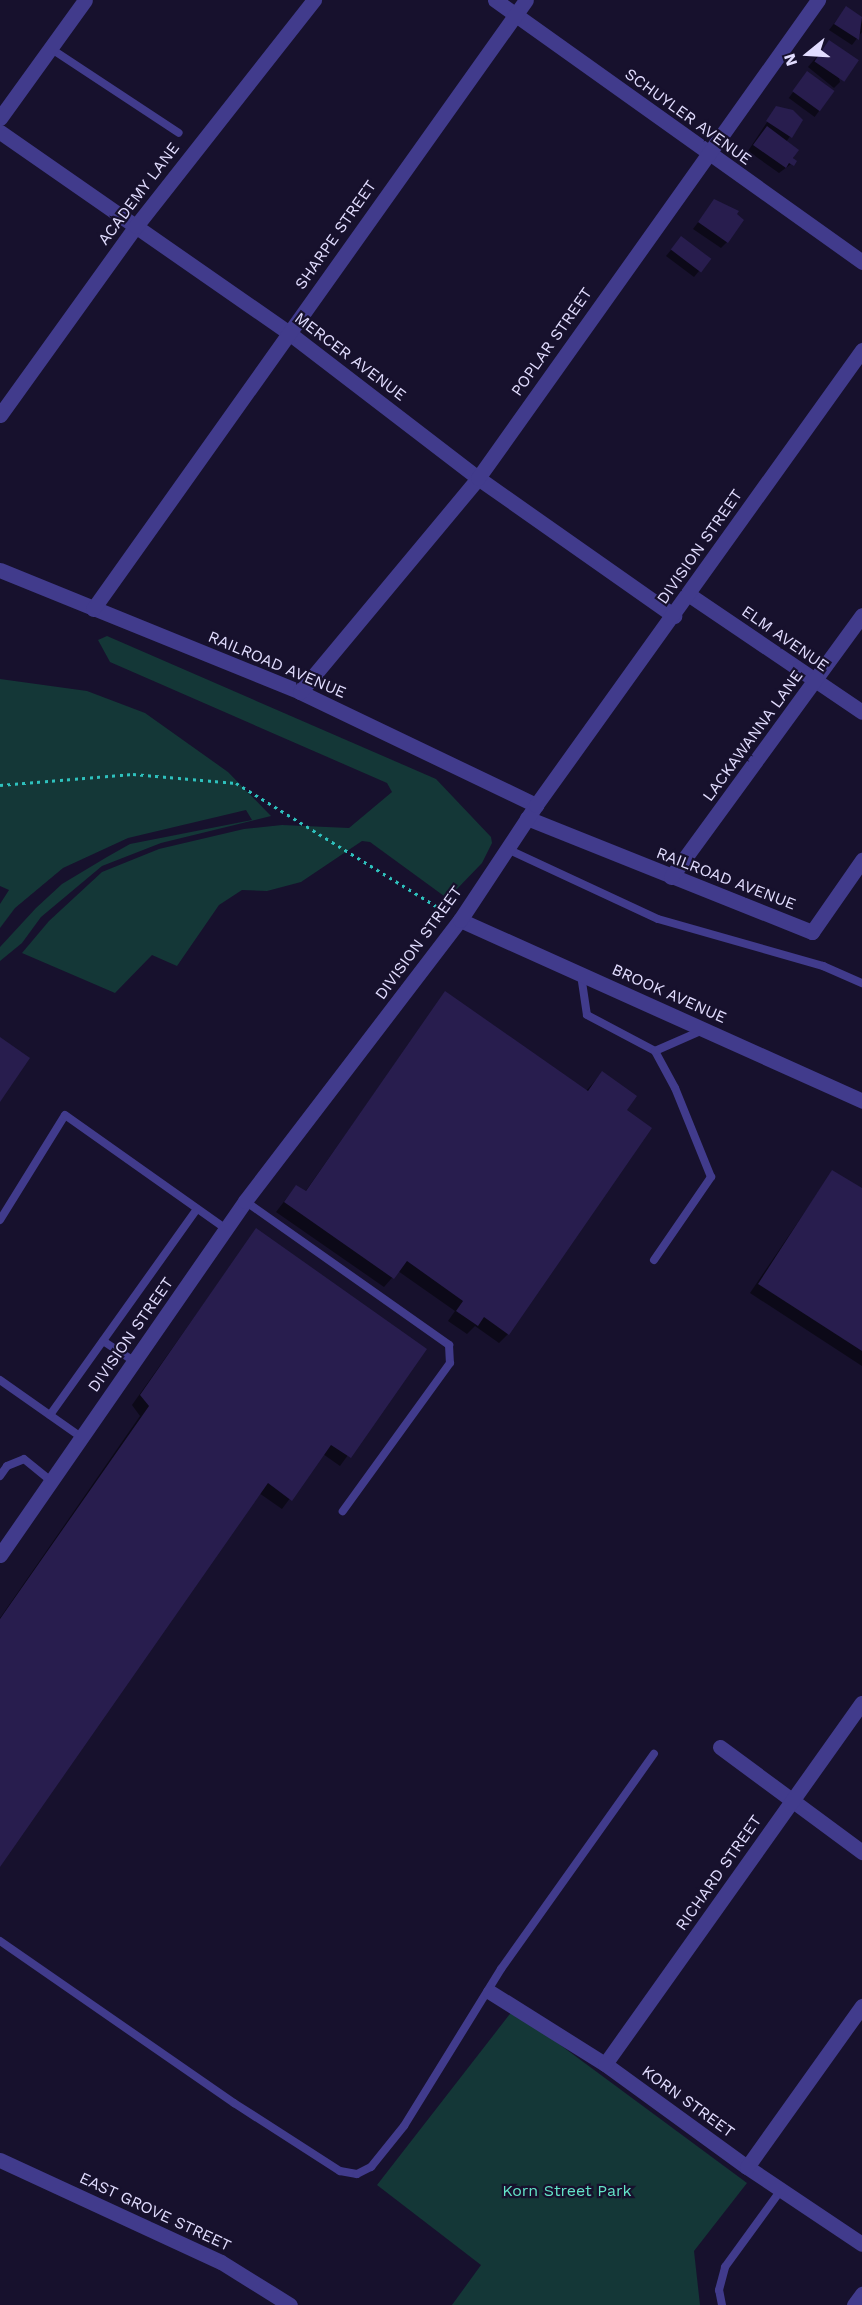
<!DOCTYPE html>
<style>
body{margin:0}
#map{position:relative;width:862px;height:2305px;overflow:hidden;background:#17112d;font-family:"Work Sans",sans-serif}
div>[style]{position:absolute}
.green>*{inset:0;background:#143737}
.shadow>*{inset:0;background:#0007;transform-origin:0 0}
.building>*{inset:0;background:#281d4e;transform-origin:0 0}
.path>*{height:3px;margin-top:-1.5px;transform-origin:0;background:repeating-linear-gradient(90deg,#2ec1bd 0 3px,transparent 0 7.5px)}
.service>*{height:8px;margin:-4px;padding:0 4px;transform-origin:4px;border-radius:4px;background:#413b8c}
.minor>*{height:15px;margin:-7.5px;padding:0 7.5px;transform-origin:7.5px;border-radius:7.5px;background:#413b8c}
span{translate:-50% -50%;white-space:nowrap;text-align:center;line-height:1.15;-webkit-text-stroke:4.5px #17112d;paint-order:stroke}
.street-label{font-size:16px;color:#e2ddff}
.park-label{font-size:16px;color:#64e4c8}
.north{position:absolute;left:778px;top:24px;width:60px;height:60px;-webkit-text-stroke:4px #17112d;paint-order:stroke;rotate:252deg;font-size:16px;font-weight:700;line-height:24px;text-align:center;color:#e2ddff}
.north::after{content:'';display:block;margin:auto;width:21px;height:27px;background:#e2ddff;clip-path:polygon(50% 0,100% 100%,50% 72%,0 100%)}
</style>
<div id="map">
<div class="green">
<i style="clip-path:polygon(107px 636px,436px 779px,491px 837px,492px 843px,482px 863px,456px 890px,444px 896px,370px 842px,362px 841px,301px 882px,267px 891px,242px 890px,219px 905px,177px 966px,152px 955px,115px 993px,22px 953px,49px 921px,102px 872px,159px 849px,244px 829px,282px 825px,349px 828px,392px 792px,387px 783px,110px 662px,98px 640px)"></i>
<i style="clip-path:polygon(0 679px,87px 691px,145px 713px,228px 772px,271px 816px,161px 843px,102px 866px,41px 917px,22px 943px,0 961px,0 947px,36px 908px,62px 884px,107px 857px,130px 844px,252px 820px,246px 810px,128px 838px,63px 868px,15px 908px,0 928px,0 904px,9px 890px,0 886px)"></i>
<i style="clip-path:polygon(513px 2010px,747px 2183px,694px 2251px,700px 2305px,452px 2305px,481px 2265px,377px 2185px)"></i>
</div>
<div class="shadow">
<i style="clip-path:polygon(846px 8px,862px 18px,862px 32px,852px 45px,829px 30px)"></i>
<i style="clip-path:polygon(829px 42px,840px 82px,834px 88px,808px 67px)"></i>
<i style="left:807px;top:73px;width:32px;height:31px;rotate:36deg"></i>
<i style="clip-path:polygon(777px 107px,801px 121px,786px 142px,795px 161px,779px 173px,748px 151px)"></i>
<i style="clip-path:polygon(715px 200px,727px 242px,721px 248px,693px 229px)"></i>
<i style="clip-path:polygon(676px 244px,709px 259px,694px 277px,666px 256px)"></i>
<i style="clip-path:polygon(445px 993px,586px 1091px,602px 1073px,625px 1111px,508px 1334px,499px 1343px,475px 1326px,467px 1334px,448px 1321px,455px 1311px,398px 1271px,384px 1287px,276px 1212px,296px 1186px,305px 1192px)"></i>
<i style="clip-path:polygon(832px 1172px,862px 1190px,862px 1366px,750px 1293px)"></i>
<i style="clip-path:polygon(256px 1230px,425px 1349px,340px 1466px,323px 1454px,282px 1509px,259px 1493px,0 1865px,0 1618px,140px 1416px,132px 1405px)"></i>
</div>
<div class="building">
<i style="clip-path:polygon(846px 6px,862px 17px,859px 40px,834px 24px)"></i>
<i style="left:829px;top:40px;width:36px;height:26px;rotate:34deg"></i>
<i style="left:807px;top:71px;width:34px;height:25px;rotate:36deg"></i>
<i style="clip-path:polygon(776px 106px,793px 110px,803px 120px,792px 138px,766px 121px)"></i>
<i style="clip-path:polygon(767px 126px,799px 150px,793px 158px,797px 161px,794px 166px,789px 163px,786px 168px,753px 145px)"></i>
<i style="clip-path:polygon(714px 199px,739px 211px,737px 214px,744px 220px,728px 243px,698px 222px)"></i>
<i style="left:681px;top:236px;width:38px;height:17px;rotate:37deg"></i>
<i style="clip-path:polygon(445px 991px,588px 1091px,602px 1071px,637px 1096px,627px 1110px,652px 1128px,509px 1335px,484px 1317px,478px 1326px,456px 1311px,463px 1301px,407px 1261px,394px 1279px,284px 1202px,296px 1185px,306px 1191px)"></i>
<i style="clip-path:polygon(0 1037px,30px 1058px,0 1102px)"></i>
<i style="clip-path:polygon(832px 1170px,862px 1188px,862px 1351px,758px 1284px)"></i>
<i style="clip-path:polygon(256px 1228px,427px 1349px,351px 1458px,331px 1445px,292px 1501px,268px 1483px,0 1867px,0 1619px,149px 1406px,140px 1395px)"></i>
</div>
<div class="path">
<i style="left:0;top:785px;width:133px;rotate:-4.7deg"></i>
<i style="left:133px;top:774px;width:103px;rotate:5deg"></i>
<i style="left:236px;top:783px;width:246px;rotate:31.6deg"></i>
</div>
<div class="service">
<i style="left:50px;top:48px;width:154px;rotate:33.4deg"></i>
<i style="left:507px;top:849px;width:166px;rotate:24.9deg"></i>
<i style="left:658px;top:919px;width:172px;rotate:15.9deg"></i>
<i style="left:823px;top:966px;width:43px;rotate:23.6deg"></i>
<i style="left:581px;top:975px;width:40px;rotate:81.5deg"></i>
<i style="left:587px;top:1015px;width:77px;rotate:27.9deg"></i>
<i style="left:245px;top:1201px;width:250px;rotate:35.2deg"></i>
<i style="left:449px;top:1345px;width:18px;rotate:87deg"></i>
<i style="left:450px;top:1363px;width:183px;rotate:125.9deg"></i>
<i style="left:0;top:1220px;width:123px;rotate:-58.2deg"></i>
<i style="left:65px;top:1115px;width:197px;rotate:35.3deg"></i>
<i style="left:654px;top:1260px;width:101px;rotate:-55.5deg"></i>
<i style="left:711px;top:1177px;width:96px;rotate:-112deg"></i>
<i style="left:675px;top:1088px;width:42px;rotate:-118.4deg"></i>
<i style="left:655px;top:1051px;width:52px;rotate:-23.6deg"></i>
<i style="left:103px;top:1341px;width:37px;rotate:33deg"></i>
<i style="left:0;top:1380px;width:99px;rotate:35.1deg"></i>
<i style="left:50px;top:1415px;width:253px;rotate:-54.5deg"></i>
<i style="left:0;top:1476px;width:12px;rotate:-55deg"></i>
<i style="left:7px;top:1466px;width:18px;rotate:-22deg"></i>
<i style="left:24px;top:1459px;width:35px;rotate:39deg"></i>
<i style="left:0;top:1941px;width:285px;rotate:34.7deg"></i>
<i style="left:234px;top:2103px;width:126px;rotate:32.7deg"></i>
<i style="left:340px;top:2171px;width:17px;rotate:10deg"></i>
<i style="left:357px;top:2174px;width:16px;rotate:-27deg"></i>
<i style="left:371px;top:2167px;width:53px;rotate:-51.2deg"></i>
<i style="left:404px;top:2126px;width:185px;rotate:-58.3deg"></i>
<i style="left:501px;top:1969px;width:264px;rotate:-54.6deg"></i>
<i style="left:722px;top:2305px;width:15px;rotate:-101deg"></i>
<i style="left:719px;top:2290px;width:24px;rotate:-75deg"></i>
<i style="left:725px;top:2267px;width:95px;rotate:-54deg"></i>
</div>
<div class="minor">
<i style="left:495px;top:0;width:451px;rotate:35.5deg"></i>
<i style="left:0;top:118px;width:145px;rotate:-54.2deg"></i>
<i style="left:0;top:132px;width:352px;rotate:34.8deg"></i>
<i style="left:289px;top:333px;width:238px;rotate:37.5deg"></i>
<i style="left:478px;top:478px;width:240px;rotate:35.1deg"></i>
<i style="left:0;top:415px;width:233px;rotate:-54.3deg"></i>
<i style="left:136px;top:226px;width:288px;rotate:-51.8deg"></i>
<i style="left:0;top:570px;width:324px;rotate:22.1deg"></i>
<i style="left:300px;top:692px;width:262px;rotate:25.6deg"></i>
<i style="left:688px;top:594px;width:210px;rotate:34.1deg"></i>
<i style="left:93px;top:609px;width:747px;rotate:-54.59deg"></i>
<i style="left:300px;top:692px;width:278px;rotate:-50.2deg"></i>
<i style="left:478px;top:478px;width:587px;rotate:-54.58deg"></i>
<i style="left:527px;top:818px;width:307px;rotate:21.8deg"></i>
<i style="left:812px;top:932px;width:88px;rotate:-55.2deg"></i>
<i style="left:671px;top:877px;width:324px;rotate:-53.9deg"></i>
<i style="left:460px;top:920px;width:441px;rotate:24.2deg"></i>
<i style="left:0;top:1555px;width:431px;rotate:-55.3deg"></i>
<i style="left:245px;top:1201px;width:354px;rotate:-52.6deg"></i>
<i style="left:460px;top:920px;width:138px;rotate:-56.5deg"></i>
<i style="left:536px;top:805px;width:560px;rotate:-54.38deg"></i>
<i style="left:720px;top:1747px;width:177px;rotate:36.5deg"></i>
<i style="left:490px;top:1992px;width:136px;rotate:32.1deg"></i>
<i style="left:605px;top:2064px;width:175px;rotate:36deg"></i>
<i style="left:747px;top:2167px;width:138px;rotate:33.8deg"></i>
<i style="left:605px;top:2064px;width:443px;rotate:-54.6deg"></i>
<i style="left:0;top:2160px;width:243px;rotate:24.8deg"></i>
<i style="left:221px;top:2262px;width:81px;rotate:31.9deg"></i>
<i style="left:747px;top:2167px;width:198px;rotate:-54.5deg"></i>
<i style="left:854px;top:2305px;width:14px;rotate:-54deg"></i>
</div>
<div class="street-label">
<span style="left:688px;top:117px;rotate:36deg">SCHUYLER AVENUE</span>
<span style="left:139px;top:194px;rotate:-53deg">ACADEMY LANE</span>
<span style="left:336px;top:235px;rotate:-55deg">SHARPE STREET</span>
<span style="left:552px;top:342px;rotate:-55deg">POPLAR STREET</span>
<span style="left:350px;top:357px;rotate:37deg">MERCER AVENUE</span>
<span style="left:700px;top:547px;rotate:-55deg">DIVISION STREET</span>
<span style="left:785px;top:639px;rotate:35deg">ELM AVENUE</span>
<span style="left:277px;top:665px;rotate:23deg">RAILROAD AVENUE</span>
<span style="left:753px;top:736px;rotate:-54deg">LACKAWANNA LANE</span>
<span style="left:726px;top:879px;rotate:21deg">RAILROAD AVENUE</span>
<span style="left:419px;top:943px;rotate:-54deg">DIVISION STREET</span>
<span style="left:669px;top:994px;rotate:24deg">BROOK AVENUE</span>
<span style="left:131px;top:1335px;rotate:-55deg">DIVISION STREET</span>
<span style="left:719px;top:1873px;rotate:-55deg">RICHARD STREET</span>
<span style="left:688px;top:2102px;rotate:36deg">KORN STREET</span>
<span style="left:155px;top:2212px;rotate:25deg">EAST GROVE STREET</span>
</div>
<div class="park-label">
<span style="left:567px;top:2191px">Korn Street Park</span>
</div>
<div class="north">N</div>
</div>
